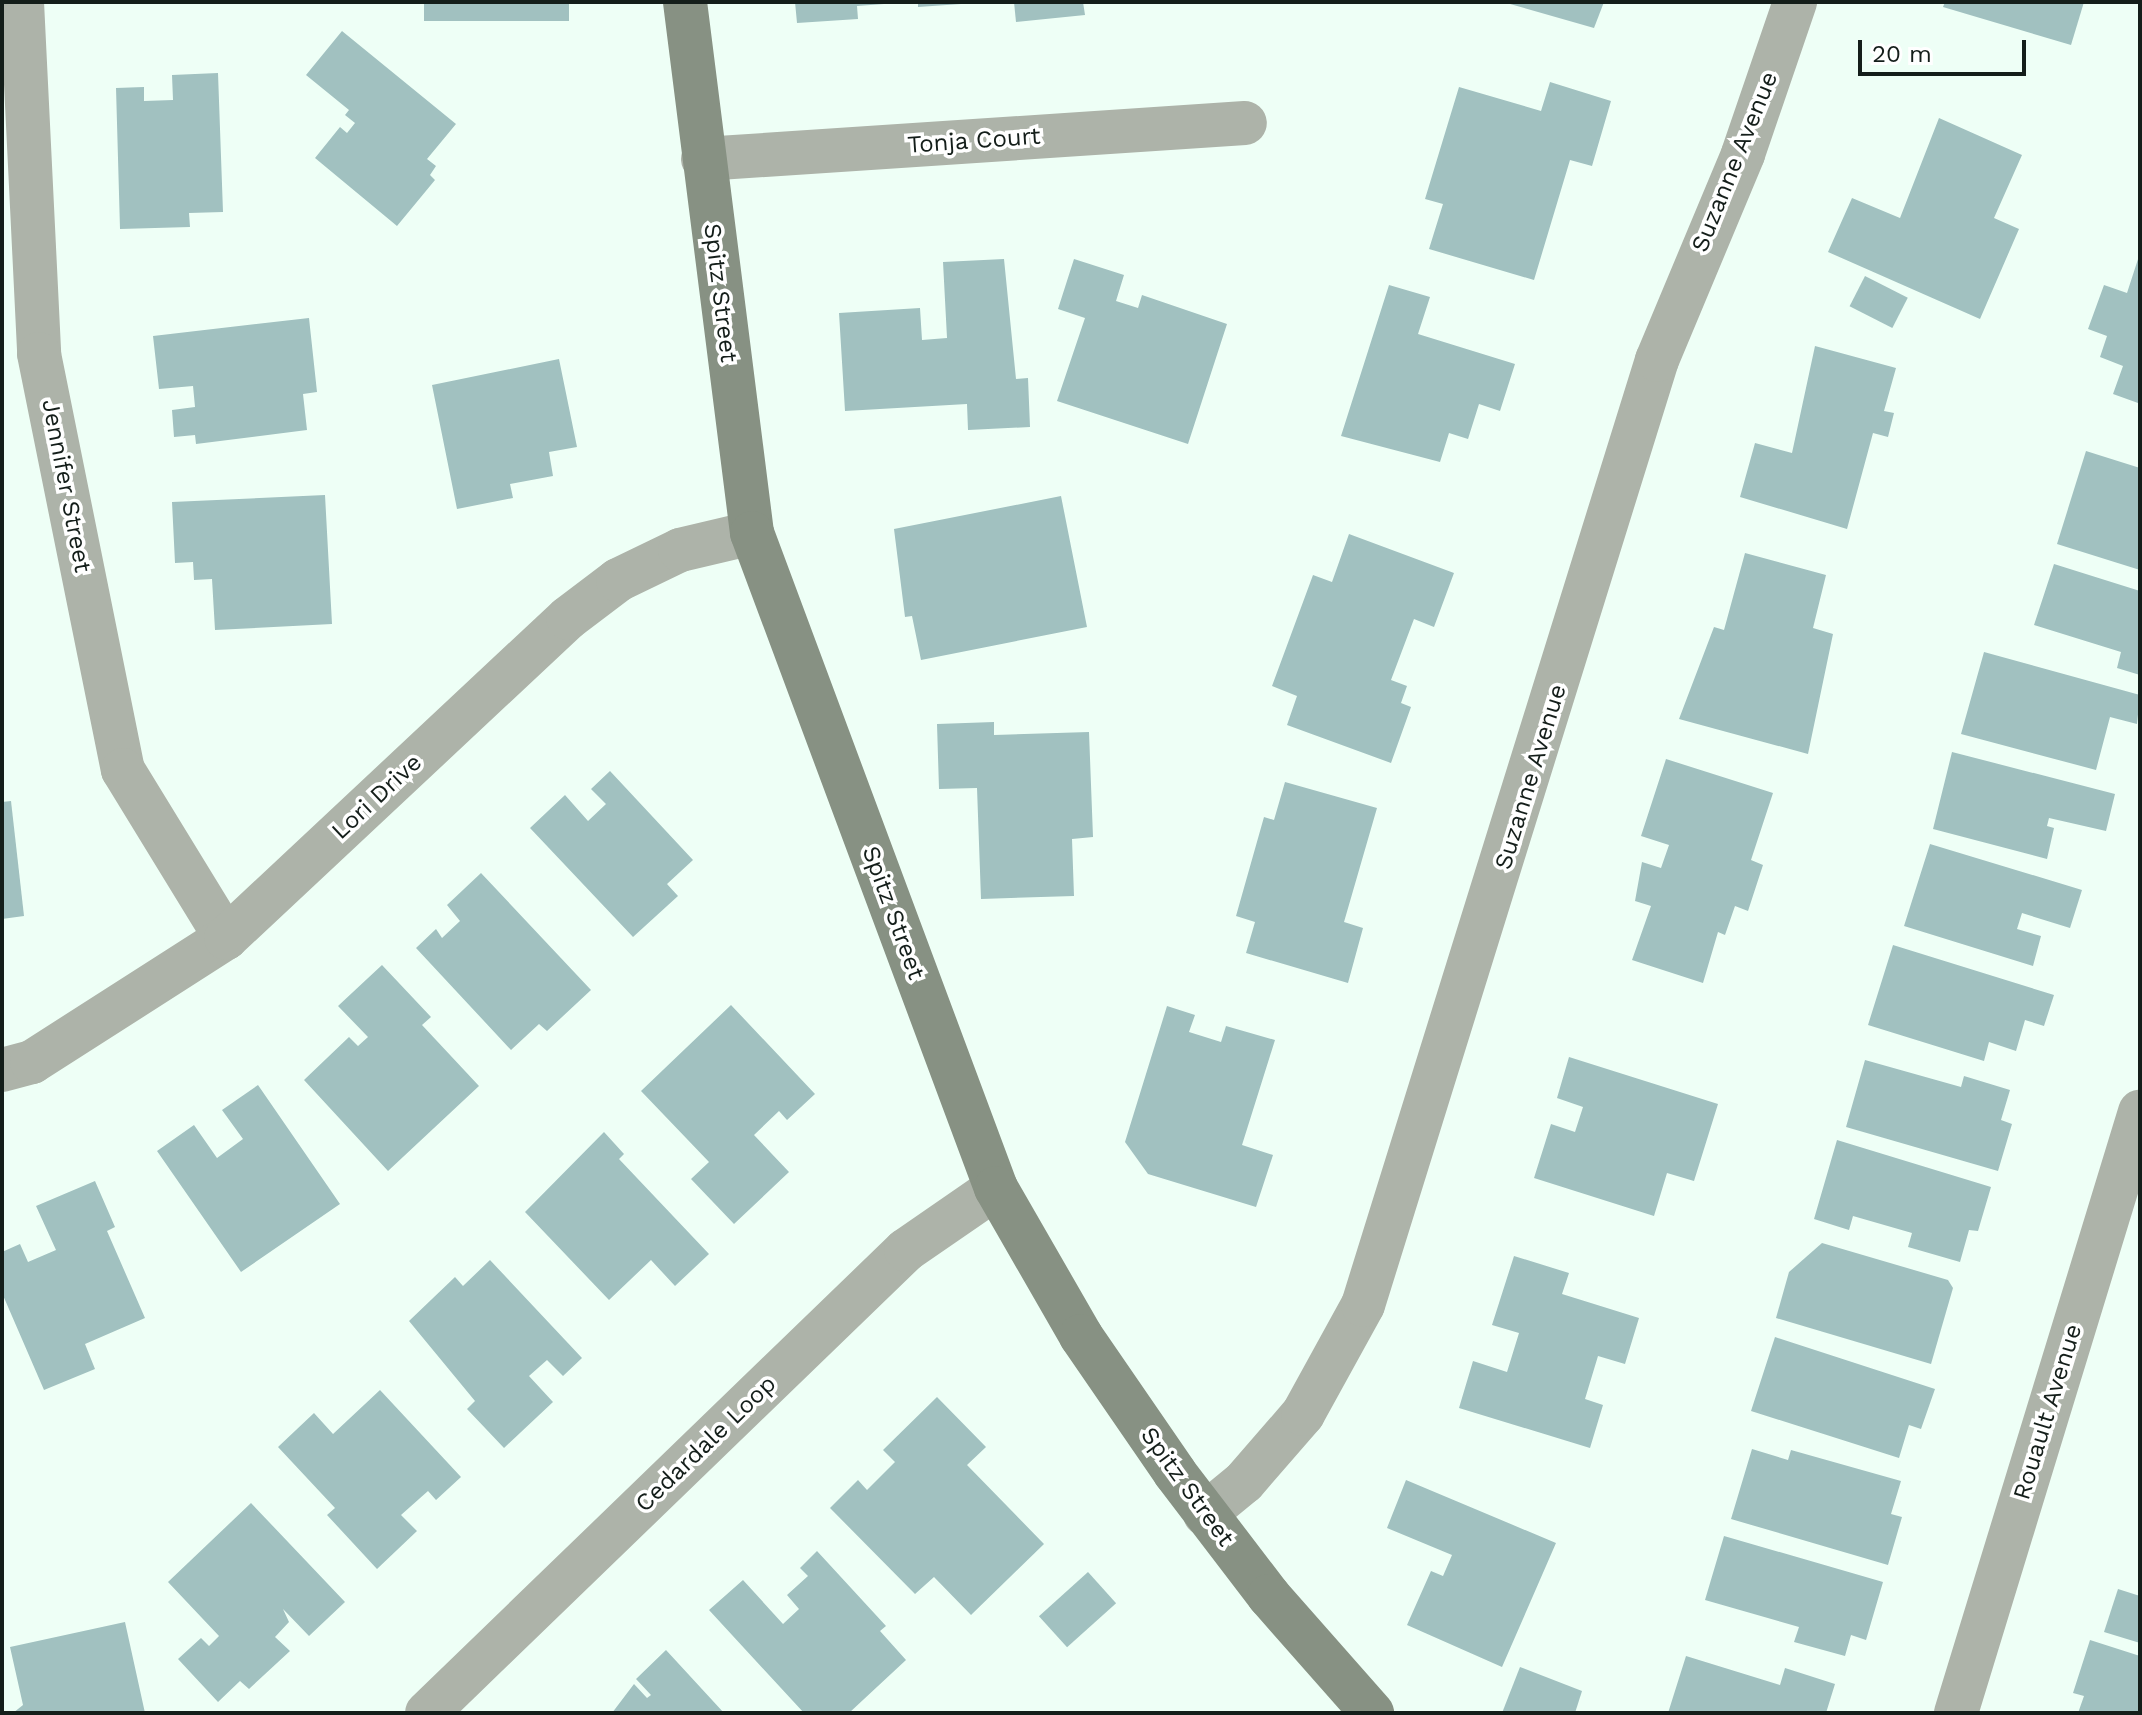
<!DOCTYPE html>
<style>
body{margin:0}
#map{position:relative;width:2142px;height:1715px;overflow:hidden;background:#eefff6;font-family:"Work Sans",sans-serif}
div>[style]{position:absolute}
.building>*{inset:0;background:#a1c1c0;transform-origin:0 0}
.street>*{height:44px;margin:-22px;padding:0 22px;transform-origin:22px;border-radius:22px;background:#adb3a9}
.secondary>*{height:44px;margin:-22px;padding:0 22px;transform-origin:22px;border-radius:22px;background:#879183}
span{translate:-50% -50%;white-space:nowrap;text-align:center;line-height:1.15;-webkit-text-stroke:7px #fff;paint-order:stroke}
.street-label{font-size:24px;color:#141e1a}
.frame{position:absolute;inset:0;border:4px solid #141e1a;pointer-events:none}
.scale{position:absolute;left:1858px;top:40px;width:168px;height:36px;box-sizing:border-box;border:4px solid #141e1a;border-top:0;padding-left:10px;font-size:24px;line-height:28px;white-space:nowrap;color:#141e1a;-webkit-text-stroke:6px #fff;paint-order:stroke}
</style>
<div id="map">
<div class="building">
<i style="left:424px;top:2px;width:145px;height:19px"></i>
<i style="clip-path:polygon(795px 2px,884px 2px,884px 4px,857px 6px,858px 19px,797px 23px)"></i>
<i style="clip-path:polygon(918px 2px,961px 2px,961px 4px,918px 7px)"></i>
<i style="clip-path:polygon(1014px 2px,1083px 2px,1085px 15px,1016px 22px)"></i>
<i style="clip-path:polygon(1503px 2px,1604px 2px,1594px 28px)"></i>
<i style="clip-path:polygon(1945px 2px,2084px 2px,2071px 45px,1943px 7px)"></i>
<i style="clip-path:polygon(342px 31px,456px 124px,427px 159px,436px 166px,430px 175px,435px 180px,397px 226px,315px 158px,340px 127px,347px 133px,355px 123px,345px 115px,349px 110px,306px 75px)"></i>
<i style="clip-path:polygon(218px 73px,223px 212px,189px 213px,190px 227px,120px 229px,116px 88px,144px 87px,144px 101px,173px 100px,172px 75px)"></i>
<i style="clip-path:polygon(1550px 82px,1611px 101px,1592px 166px,1570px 160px,1534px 280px,1429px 249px,1443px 204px,1425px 199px,1459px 87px,1541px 111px)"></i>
<i style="clip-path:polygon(1939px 118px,2022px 155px,1994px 218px,2019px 229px,1980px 319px,1828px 252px,1852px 198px,1900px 218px)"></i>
<i style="clip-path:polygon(2139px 256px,2140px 256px,2140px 412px,2138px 403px,2113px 394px,2123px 366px,2100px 357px,2107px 336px,2088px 329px,2104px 285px,2127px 293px)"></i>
<i style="clip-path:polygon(1004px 259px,1016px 379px,1028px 378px,1030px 427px,968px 430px,967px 404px,845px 411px,839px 313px,920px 308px,922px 340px,947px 338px,943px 262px)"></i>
<i style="clip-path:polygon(1074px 259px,1124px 275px,1116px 301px,1138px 308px,1142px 295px,1227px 324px,1188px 444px,1057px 401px,1085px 318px,1058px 309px)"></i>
<i style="left:1865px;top:276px;width:48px;height:34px;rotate:27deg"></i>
<i style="clip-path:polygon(1389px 285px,1430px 297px,1418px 334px,1515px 364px,1500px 411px,1479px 404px,1468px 439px,1449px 433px,1440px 462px,1341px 436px)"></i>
<i style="clip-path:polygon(309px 318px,317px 392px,303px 394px,307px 430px,196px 444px,195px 435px,174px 437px,172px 410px,195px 407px,193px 386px,159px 389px,153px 336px)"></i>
<i style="clip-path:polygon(1815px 346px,1896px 368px,1884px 411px,1894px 413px,1888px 437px,1873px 433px,1847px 529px,1740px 497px,1755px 443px,1792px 453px)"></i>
<i style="clip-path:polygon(559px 359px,577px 447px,549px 452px,553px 476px,510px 484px,513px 498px,457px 509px,432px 385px)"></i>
<i style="clip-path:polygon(2086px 451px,2140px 468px,2140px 570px,2057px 544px)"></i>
<i style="clip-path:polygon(325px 495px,332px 624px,215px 630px,212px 579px,194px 580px,193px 562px,175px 563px,172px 502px)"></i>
<i style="clip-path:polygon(1061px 496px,1087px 627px,921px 660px,912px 616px,905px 617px,894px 529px)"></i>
<i style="clip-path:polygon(1349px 534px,1454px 573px,1434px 627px,1414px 619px,1391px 680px,1407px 686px,1401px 703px,1411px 707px,1391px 763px,1287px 725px,1297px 696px,1272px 686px,1313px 575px,1332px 582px)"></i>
<i style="clip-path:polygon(1745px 553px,1826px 575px,1813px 628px,1833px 634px,1808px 754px,1679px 719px,1714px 627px,1724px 630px)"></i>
<i style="clip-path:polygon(2054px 564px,2140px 591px,2140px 675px,2117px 668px,2121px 652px,2034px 625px)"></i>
<i style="clip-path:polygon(1984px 652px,2140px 695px,2137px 724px,2110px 717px,2096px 770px,1961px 734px)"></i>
<i style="clip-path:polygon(994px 722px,994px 735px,1089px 732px,1093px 837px,1072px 839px,1074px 896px,981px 899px,977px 788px,939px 789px,937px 724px)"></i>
<i style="clip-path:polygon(1952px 752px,2115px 794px,2106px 831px,2049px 818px,2047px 826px,2054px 828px,2047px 859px,1933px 829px)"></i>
<i style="clip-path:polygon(1666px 759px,1773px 793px,1751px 860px,1763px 865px,1748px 911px,1735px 906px,1725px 935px,1718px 932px,1703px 983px,1632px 960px,1651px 906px,1635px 901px,1642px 862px,1661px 868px,1669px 845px,1641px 836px)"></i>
<i style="clip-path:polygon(610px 771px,693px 860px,667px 884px,678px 896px,633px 937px,530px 828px,565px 795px,588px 821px,606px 804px,591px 789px)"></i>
<i style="clip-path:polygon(1285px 782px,1377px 808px,1344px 922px,1363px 928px,1348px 983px,1246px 953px,1255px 922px,1236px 916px,1264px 817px,1274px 820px)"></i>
<i style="clip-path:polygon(11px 801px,24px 916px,2px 919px,2px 802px)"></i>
<i style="clip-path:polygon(1930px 844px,2082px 890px,2070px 928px,2022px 913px,2017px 929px,2041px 936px,2033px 966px,1904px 926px)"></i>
<i style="clip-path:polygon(481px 873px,591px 990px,547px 1031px,539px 1024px,511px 1050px,416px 948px,436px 929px,442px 938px,460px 921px,447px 905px)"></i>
<i style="clip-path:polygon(1893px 945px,2054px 995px,2044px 1026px,2025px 1020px,2016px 1051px,1989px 1042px,1984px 1061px,1868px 1025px)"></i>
<i style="clip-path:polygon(382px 965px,431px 1017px,422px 1025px,479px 1086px,388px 1171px,304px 1080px,349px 1037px,358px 1046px,368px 1037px,338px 1006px)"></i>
<i style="clip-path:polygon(731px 1005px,815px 1094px,787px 1120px,779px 1111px,754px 1135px,789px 1172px,734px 1224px,691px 1179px,709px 1162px,641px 1091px)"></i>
<i style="clip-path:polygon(1167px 1006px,1195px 1015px,1189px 1032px,1221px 1042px,1226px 1026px,1275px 1040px,1242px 1145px,1273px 1155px,1256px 1207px,1148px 1174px,1125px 1142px)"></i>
<i style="clip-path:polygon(1569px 1057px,1718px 1104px,1694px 1181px,1667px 1173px,1654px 1216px,1534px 1178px,1551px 1124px,1575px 1132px,1583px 1107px,1557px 1098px)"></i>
<i style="clip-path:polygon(1865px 1060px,1961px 1087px,1964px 1076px,2010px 1090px,2001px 1120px,2012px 1124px,1998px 1171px,1846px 1127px)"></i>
<i style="clip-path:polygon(258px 1085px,340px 1204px,241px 1272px,157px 1151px,194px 1125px,217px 1158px,243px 1139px,222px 1110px)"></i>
<i style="clip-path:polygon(604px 1132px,624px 1154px,619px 1159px,709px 1254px,675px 1286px,651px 1260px,609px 1300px,525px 1212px)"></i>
<i style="clip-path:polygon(1837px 1140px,1991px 1187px,1978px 1231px,1969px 1230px,1960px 1262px,1908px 1247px,1912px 1233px,1853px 1216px,1849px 1230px,1814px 1219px)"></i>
<i style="clip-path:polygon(95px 1181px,115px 1227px,107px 1231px,145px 1318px,85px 1344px,95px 1369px,44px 1390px,2px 1293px,2px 1252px,20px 1244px,28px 1262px,56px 1250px,36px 1206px)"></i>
<i style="clip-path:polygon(1822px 1243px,1948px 1280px,1953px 1288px,1931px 1364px,1776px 1318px,1789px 1272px)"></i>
<i style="clip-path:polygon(1514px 1256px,1569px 1273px,1562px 1294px,1639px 1318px,1625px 1364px,1598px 1356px,1585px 1399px,1603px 1405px,1590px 1448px,1459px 1408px,1473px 1361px,1507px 1372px,1519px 1333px,1492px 1325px)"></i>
<i style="clip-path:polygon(490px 1260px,582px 1358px,563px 1376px,547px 1360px,529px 1376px,553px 1402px,504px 1448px,467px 1409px,475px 1401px,409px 1321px,455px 1277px,463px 1286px)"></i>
<i style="clip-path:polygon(1775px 1337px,1935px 1389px,1921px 1429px,1909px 1425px,1899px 1458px,1751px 1411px)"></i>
<i style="clip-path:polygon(380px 1390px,461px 1477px,436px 1500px,428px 1491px,401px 1515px,417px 1531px,377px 1569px,327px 1515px,335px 1508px,278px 1447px,314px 1413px,333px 1434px)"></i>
<i style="clip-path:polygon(937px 1397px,986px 1447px,967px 1465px,1044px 1544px,971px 1615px,934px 1577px,915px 1594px,830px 1508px,858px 1480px,867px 1490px,895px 1462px,883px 1450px)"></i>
<i style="clip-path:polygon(1752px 1449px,1788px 1460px,1791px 1450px,1901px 1481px,1891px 1514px,1902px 1517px,1888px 1565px,1731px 1519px)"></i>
<i style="clip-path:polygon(1406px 1480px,1556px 1543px,1502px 1667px,1407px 1625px,1431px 1571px,1443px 1576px,1452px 1555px,1387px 1528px)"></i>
<i style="clip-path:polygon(251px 1503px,345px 1602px,309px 1636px,283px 1609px,289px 1622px,275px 1637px,290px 1651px,249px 1689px,240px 1681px,218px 1702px,178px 1659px,201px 1638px,209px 1646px,219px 1636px,168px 1582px)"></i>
<i style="clip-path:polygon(1724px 1536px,1883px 1582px,1866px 1640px,1851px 1635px,1845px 1656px,1794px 1642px,1799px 1627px,1705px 1600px)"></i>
<i style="clip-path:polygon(817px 1551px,886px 1626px,880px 1631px,906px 1660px,849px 1713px,804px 1713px,709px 1610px,743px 1580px,783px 1624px,799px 1609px,787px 1595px,808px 1576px,800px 1568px)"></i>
<i style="left:1088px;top:1572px;width:42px;height:66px;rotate:48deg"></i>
<i style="clip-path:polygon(2118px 1589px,2140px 1596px,2140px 1643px,2104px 1632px)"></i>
<i style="clip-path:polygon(125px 1622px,145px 1713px,13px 1713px,23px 1705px,10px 1647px)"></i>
<i style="clip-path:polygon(2090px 1640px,2140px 1656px,2140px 1713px,2078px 1713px,2084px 1696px,2073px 1693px)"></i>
<i style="clip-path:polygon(666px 1650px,724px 1713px,612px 1713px,634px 1684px,647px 1698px,651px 1695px,636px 1679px)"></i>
<i style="clip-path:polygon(1686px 1656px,1780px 1685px,1785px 1668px,1835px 1684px,1826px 1713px,1668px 1713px)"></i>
<i style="clip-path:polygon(1520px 1667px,1582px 1691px,1575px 1713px,1502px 1713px)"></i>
</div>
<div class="street">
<i style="left:22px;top:2px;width:352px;rotate:87.2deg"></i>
<i style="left:39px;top:354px;width:424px;rotate:78.6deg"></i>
<i style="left:123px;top:770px;width:197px;rotate:58.5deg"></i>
<i style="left:703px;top:159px;width:543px;rotate:-3.8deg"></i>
<i style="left:2px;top:1070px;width:31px;rotate:-15deg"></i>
<i style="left:32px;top:1062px;width:230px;rotate:-32.6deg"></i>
<i style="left:226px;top:938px;width:468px;rotate:-43.1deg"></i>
<i style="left:568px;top:618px;width:63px;rotate:-37.2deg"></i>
<i style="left:618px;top:580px;width:69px;rotate:-25.8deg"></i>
<i style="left:680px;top:550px;width:74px;rotate:-13.3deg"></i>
<i style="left:1205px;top:1514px;width:50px;rotate:-39.4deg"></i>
<i style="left:1244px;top:1482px;width:90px;rotate:-49.1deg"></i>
<i style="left:1303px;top:1414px;width:124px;rotate:-61.2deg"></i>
<i style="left:1363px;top:1305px;width:990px;rotate:-72.72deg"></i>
<i style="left:1657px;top:360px;width:223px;rotate:-67.3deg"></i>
<i style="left:1743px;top:154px;width:161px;rotate:-71.1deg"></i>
<i style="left:427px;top:1713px;width:666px;rotate:-44.03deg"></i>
<i style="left:906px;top:1250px;width:109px;rotate:-34.6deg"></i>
<i style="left:1956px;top:1713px;width:629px;rotate:-72.98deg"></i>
</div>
<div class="secondary">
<i style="left:685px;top:2px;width:535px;rotate:82.81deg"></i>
<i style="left:752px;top:533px;width:699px;rotate:69.57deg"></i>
<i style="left:996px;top:1188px;width:171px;rotate:60.1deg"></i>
<i style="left:1081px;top:1336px;width:166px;rotate:55.5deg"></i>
<i style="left:1175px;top:1473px;width:155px;rotate:52.6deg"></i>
<i style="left:1269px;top:1596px;width:156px;rotate:48.6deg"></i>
</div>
<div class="street-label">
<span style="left:974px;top:141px;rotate:-4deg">Tonja Court</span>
<span style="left:1735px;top:162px;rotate:-68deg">Suzanne Avenue</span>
<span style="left:720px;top:293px;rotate:83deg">Spitz Street</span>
<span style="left:66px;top:486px;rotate:79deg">Jennifer Street</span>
<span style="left:1531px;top:777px;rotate:-73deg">Suzanne Avenue</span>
<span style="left:377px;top:797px;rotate:-43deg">Lori Drive</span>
<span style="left:893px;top:913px;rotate:70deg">Spitz Street</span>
<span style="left:2048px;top:1412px;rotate:-73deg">Rouault Avenue</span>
<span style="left:706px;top:1444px;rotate:-44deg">Cedardale Loop</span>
<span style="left:1187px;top:1487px;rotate:54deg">Spitz Street</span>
</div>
<div class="frame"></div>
<div class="scale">20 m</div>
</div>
